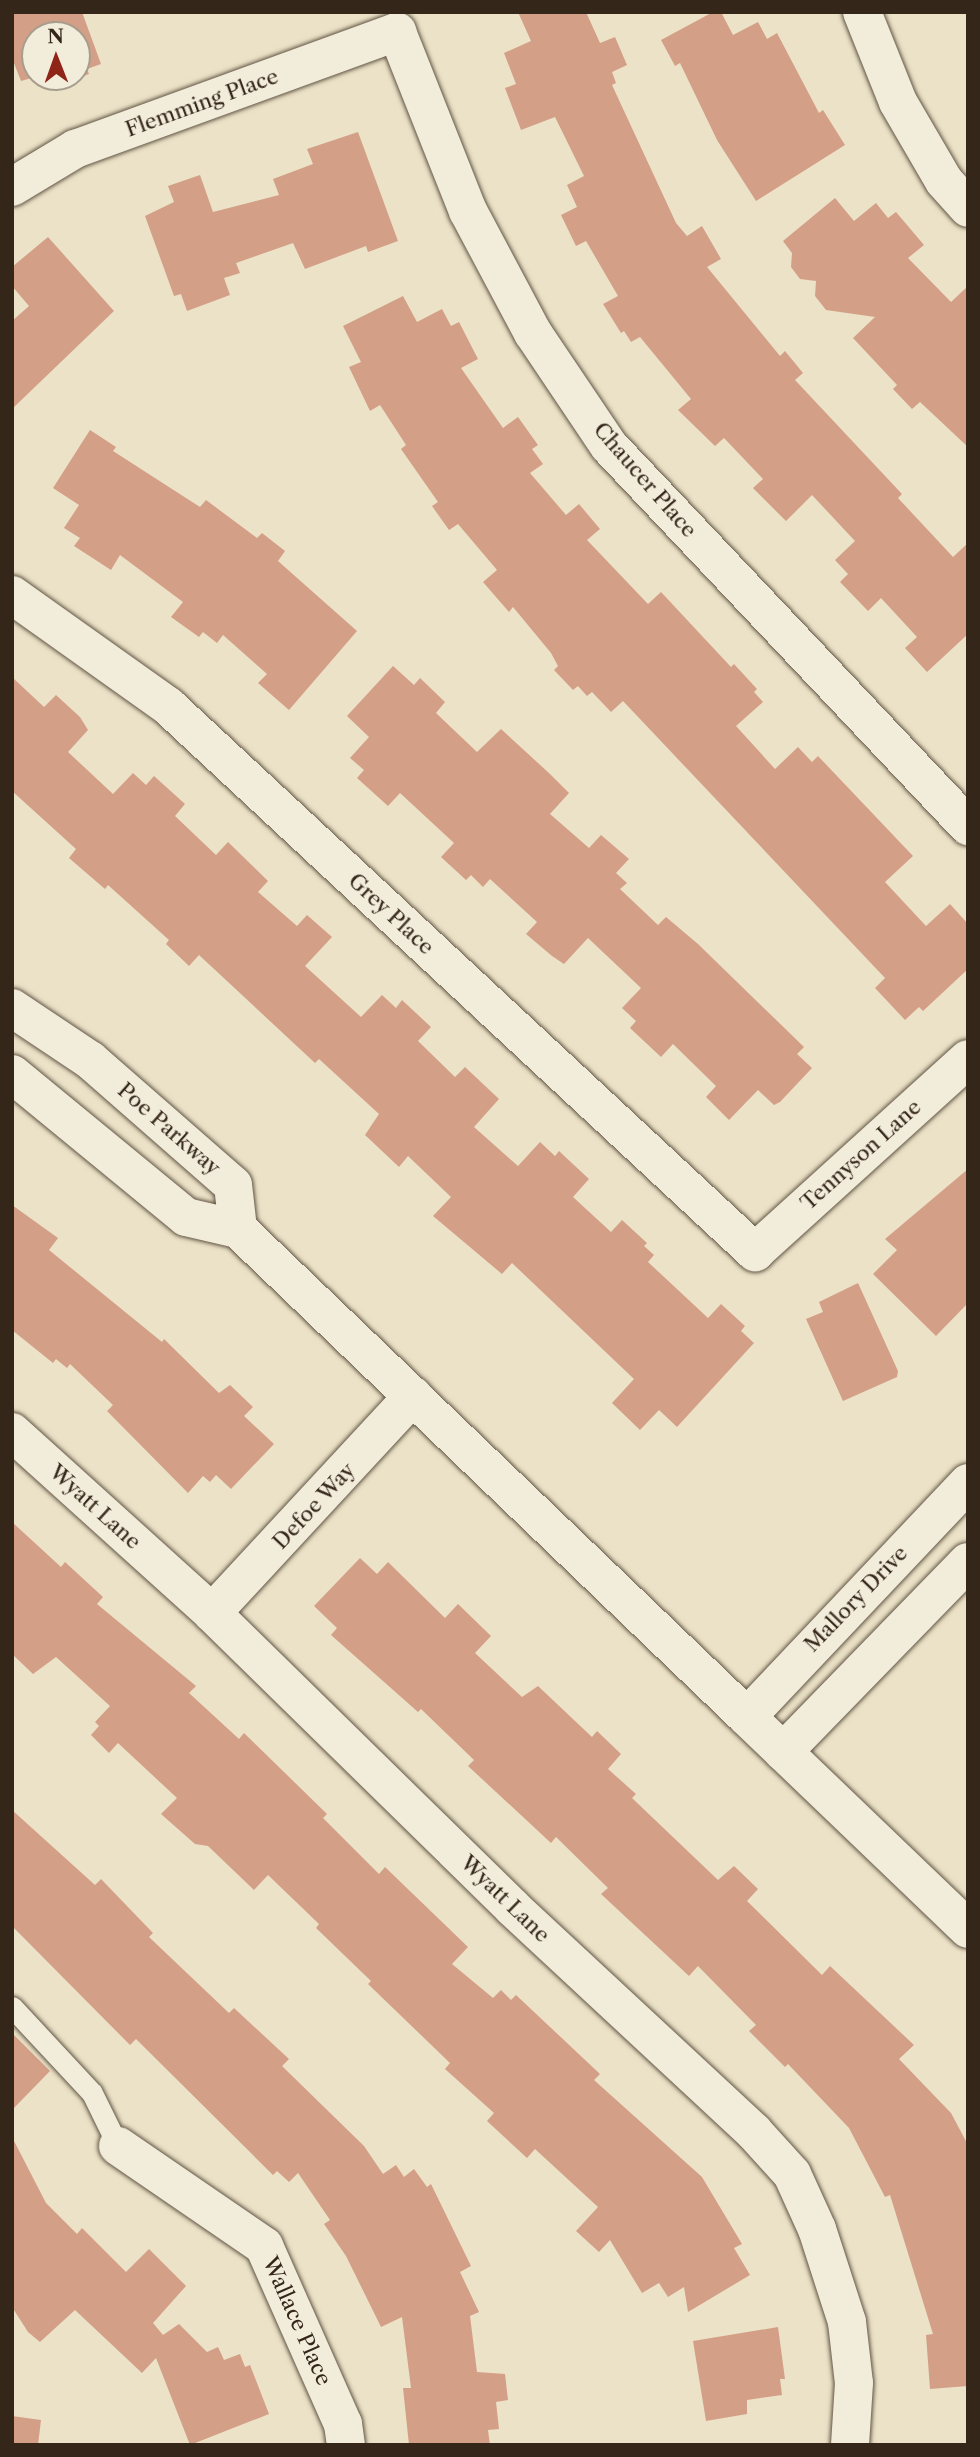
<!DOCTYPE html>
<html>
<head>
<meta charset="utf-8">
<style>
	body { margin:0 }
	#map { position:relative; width:980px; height:2457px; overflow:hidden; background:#ebe2c7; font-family:"Libre Caslon Text",serif }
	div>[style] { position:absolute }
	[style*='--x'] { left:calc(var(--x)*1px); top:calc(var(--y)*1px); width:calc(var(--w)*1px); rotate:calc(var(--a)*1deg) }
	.building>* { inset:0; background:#d49f87 }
	.roads { filter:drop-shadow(0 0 2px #625544) drop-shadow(0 0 2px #625544) }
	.service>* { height:21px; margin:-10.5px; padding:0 10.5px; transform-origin:10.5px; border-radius:10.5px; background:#f2ecdb }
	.minor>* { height:38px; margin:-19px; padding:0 19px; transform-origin:19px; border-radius:19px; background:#f2ecdb }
	.secondary>* { height:38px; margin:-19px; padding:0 19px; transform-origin:19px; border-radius:19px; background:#f2ecdb }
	span { translate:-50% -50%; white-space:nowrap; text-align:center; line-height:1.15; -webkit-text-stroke:7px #f2ecdb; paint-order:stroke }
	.street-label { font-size:21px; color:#342619 }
	.frame { position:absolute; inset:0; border:14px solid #342619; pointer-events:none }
	.north { position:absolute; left:21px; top:21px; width:70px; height:70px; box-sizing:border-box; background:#f2ecdb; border:2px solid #a69d8d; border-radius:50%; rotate:359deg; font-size:19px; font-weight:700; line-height:28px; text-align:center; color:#342619 }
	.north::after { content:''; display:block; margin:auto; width:24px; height:32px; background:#8f2418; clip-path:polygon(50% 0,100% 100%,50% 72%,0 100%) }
</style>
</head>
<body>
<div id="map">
	<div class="building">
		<div style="clip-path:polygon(12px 12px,82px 12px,101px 64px,87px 69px,89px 74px,57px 86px,54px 77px,77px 77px,77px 35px,35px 35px,35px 77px,21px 81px,12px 58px)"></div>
		<div style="clip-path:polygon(518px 12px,586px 12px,600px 43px,615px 37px,627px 65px,612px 72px,616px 83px,612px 85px,676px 223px,687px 236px,702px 226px,721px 259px,707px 267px,780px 356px,785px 351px,803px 373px,795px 380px,902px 494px,898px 498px,953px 557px,968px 543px,968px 634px,927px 672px,905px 648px,917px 637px,881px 598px,868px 611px,840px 582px,848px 574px,835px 560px,855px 541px,812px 495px,786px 521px,753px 488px,763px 479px,724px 438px,715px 446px,678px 410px,691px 399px,640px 337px,631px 342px,624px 331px,621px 333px,603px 304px,618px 296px,586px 241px,576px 246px,561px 215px,577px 207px,567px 185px,584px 176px,555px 117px,521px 130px,505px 88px,516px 84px,504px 53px,531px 41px)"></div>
		<div style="clip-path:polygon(713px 12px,721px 12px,733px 35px,758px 22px,767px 39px,777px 33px,819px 113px,823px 110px,845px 145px,756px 201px,717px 140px,680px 63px,675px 66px,661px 40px)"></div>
		<div style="clip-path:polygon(358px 132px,398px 241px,368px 252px,366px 246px,305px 269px,293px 243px,236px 263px,240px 273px,224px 278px,230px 295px,187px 311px,181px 294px,174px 296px,145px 216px,174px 202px,168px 186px,200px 175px,213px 212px,279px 195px,273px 179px,313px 164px,307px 149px)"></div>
		<div style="clip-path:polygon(835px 198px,854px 221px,876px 203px,888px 218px,896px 212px,924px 245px,908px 258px,951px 302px,968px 286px,968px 447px,920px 402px,912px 409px,893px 389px,897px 385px,853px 338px,875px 317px,826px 310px,815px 296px,816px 281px,800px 279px,791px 267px,792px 253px,783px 241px)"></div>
		<div style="clip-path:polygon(48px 237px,114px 311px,12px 409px,12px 321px,29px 306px,12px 286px,12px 267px)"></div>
		<div style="clip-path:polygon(403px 296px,417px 322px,442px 309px,451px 326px,459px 322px,478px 359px,461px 368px,503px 428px,518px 417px,538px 445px,532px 449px,543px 464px,530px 473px,566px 515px,579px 504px,600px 529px,587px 540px,648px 604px,661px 592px,731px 667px,734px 664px,757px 689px,754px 692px,763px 702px,736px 726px,775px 769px,798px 747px,812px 762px,818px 756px,913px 856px,885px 882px,926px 926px,950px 904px,968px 924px,968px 969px,923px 1011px,919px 1007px,905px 1020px,875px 988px,885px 978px,623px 701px,611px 712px,592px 692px,587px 696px,578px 686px,573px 690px,554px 670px,558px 666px,551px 653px,513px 607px,509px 612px,483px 582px,497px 570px,458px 524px,449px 530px,432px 506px,438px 502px,401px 449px,406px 445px,380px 405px,370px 411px,349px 367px,361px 362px,343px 326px)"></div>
		<div style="clip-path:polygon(90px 430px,116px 447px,113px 451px,200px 507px,206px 500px,257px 538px,262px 533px,285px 551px,278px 561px,357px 631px,289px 710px,258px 683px,267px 674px,223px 635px,217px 643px,203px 632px,199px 637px,171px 617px,183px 602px,120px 555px,111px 570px,74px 546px,80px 538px,64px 528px,79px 505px,53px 488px)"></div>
		<div style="clip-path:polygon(393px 666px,414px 685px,420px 678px,445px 702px,436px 713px,477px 752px,501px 729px,550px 774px,569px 793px,550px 814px,589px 848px,601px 835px,629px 859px,616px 873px,627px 883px,620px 889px,658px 925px,666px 917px,698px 944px,804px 1047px,797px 1054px,812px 1068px,780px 1102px,774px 1105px,758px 1090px,729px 1120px,706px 1097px,716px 1086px,673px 1044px,661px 1057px,630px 1028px,636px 1021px,622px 1008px,641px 988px,588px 938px,564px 964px,552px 956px,526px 934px,537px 922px,490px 879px,483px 887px,471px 875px,466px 880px,441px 857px,454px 843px,400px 793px,388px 806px,357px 778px,364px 770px,350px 758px,369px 737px,347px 716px)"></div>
		<div style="clip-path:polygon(12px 677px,44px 707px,56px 695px,80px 717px,88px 730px,68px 752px,113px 794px,133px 773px,146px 785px,154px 776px,185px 804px,175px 816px,216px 855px,228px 842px,268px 881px,258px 892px,297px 926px,307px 915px,332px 937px,305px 966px,361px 1017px,382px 995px,396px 1008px,402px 1000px,431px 1027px,418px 1041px,455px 1077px,465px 1067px,499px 1099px,474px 1127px,518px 1166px,540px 1142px,555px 1156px,559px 1151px,589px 1179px,573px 1197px,611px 1232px,622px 1220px,647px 1243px,644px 1246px,654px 1255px,648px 1262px,708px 1318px,721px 1304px,745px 1326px,741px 1331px,754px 1343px,677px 1427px,659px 1410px,640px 1430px,612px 1403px,634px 1379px,512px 1263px,502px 1274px,433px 1216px,451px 1197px,408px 1156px,399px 1167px,365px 1135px,379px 1114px,319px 1059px,315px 1063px,199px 955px,189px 966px,166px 944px,169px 940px,108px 885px,105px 889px,69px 858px,76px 849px,12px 791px)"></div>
		<div style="clip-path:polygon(968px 1169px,968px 1303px,936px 1336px,873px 1274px,897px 1250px,885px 1239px)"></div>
		<div style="clip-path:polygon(12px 1205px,58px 1238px,49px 1250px,162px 1342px,164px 1339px,219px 1393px,230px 1385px,253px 1407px,244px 1416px,274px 1444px,231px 1489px,216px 1475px,210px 1482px,203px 1476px,188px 1493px,107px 1411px,113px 1405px,70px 1364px,67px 1368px,56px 1359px,53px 1363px,12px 1330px)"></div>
		<div style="clip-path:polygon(858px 1283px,898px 1371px,897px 1377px,843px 1401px,806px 1319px,823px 1312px,819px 1302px)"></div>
		<div style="clip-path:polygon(12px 1522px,61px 1567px,65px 1562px,103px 1597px,97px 1604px,196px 1686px,189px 1693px,239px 1739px,244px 1733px,327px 1814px,323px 1818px,379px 1874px,385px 1867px,468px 1947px,452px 1964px,493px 1998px,501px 1990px,511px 2000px,516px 1995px,600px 2074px,594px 2080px,702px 2177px,742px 2244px,734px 2248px,750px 2275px,688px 2312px,684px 2287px,668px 2297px,659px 2283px,642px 2293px,610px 2240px,599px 2252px,576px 2231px,598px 2207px,535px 2149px,527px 2158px,487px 2121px,494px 2113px,445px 2069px,450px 2063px,368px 1984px,371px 1981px,316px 1928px,319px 1924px,268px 1875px,254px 1890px,208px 1846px,195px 1844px,161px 1814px,177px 1798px,118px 1743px,109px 1753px,91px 1735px,99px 1726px,95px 1722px,110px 1706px,56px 1657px,33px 1674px,12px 1654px)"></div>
		<div style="clip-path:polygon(360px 1558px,377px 1574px,388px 1562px,445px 1618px,458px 1604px,491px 1636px,475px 1653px,522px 1697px,538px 1686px,592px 1737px,597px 1731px,621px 1754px,608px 1769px,636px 1794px,632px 1798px,718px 1880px,734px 1866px,758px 1889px,747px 1901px,822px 1975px,830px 1966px,914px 2045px,899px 2059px,951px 2113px,968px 2145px,968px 2386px,930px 2389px,926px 2335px,933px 2334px,890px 2195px,885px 2197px,849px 2128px,788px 2064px,785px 2067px,749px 2031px,756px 2025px,698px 1966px,689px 1976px,601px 1894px,608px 1888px,556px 1837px,551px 1843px,468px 1766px,474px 1760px,421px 1709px,418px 1712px,331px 1635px,337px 1628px,314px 1606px)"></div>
		<div style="clip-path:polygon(12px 1810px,95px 1885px,101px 1879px,153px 1933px,149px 1937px,229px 2013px,234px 2008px,289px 2059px,282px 2066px,364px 2146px,383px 2174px,396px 2165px,404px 2177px,414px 2169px,427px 2187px,431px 2184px,471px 2266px,460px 2272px,479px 2312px,470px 2316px,477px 2372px,505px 2374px,508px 2400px,496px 2402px,499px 2429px,488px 2430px,490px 2445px,409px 2445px,403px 2388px,411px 2388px,402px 2317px,381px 2327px,346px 2256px,324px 2224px,330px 2220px,298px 2173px,289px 2182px,277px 2171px,273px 2175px,136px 2039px,130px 2045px,12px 1926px)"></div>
		<div style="clip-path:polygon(12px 2033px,50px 2071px,12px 2110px)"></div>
		<div style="clip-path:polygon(12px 2137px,46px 2203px,77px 2234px,82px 2228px,126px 2272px,149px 2249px,186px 2286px,153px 2323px,163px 2335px,179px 2324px,207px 2352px,218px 2347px,224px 2360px,240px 2354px,245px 2367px,250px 2365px,269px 2414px,190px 2445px,156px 2358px,142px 2373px,75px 2310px,40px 2342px,28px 2332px,12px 2307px)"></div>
		<div style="clip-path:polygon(778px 2327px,785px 2379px,780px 2379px,782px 2395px,747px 2400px,747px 2414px,706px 2421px,693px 2341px)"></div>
		<div style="clip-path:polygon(12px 2416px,41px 2420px,38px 2445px,12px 2445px)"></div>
	</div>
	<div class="roads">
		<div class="service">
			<div style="--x:12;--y:2007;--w:117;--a:47.1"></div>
			<div style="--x:92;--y:2093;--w:59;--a:63.9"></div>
		</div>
		<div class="minor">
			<div style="--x:862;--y:12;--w:97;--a:68.2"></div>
			<div style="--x:898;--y:102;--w:91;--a:59.8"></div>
			<div style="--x:944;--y:181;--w:36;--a:48"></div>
			<div style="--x:12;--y:187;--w:74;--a:-31.1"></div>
			<div style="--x:75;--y:149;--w:343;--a:-20"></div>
			<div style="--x:397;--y:32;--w:193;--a:68.4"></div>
			<div style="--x:468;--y:211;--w:138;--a:62"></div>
			<div style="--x:533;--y:333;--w:136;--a:56.1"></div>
			<div style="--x:609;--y:446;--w:523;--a:46.63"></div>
			<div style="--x:12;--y:595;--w:191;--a:35.4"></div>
			<div style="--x:168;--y:706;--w:802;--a:42.93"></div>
			<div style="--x:755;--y:1252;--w:287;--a:-42.2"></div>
			<div style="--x:12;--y:1008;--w:94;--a:33.7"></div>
			<div style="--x:90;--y:1060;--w:190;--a:41.2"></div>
			<div style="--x:233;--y:1185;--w:44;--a:83.5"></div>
			<div style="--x:12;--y:1074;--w:225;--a:39.4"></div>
			<div style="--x:186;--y:1217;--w:53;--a:13"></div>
			<div style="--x:238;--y:1229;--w:705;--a:43.79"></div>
			<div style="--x:12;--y:1432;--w:270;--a:42.1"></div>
			<div style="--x:212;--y:1613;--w:421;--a:44.4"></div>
			<div style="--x:513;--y:1908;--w:328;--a:42.9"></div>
			<div style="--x:753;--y:2131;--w:58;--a:47.8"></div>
			<div style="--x:792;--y:2174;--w:60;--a:65.6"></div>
			<div style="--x:817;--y:2229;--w:98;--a:72.1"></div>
			<div style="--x:847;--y:2322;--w:61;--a:83.5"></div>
			<div style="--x:854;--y:2383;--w:62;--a:93.7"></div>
			<div style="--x:212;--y:1613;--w:296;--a:-47.2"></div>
			<div style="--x:118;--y:2146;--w:177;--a:34.4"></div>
			<div style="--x:264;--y:2246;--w:195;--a:66.1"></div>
			<div style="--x:343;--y:2424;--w:21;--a:82"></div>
		</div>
		<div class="secondary">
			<div style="--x:968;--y:1483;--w:322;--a:133.4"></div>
			<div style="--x:747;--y:1717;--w:306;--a:43.8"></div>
			<div style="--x:783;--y:1752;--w:265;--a:-45.8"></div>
		</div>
	</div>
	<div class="street-label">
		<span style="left:202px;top:103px;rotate:-20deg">Flemming Place</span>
		<span style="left:645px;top:480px;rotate:49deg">Chaucer Place</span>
		<span style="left:391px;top:914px;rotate:43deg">Grey Place</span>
		<span style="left:169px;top:1129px;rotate:41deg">Poe Parkway</span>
		<span style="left:861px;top:1155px;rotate:-42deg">Tennyson Lane</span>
		<span style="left:314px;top:1506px;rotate:-47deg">Defoe Way</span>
		<span style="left:95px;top:1507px;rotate:42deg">Wyatt Lane</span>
		<span style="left:856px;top:1599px;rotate:-46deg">Mallory Drive</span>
		<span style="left:505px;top:1899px;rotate:44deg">Wyatt Lane</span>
		<span style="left:297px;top:2321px;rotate:66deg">Wallace Place</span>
	</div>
	<div class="frame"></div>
	<div class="north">N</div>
</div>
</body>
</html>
